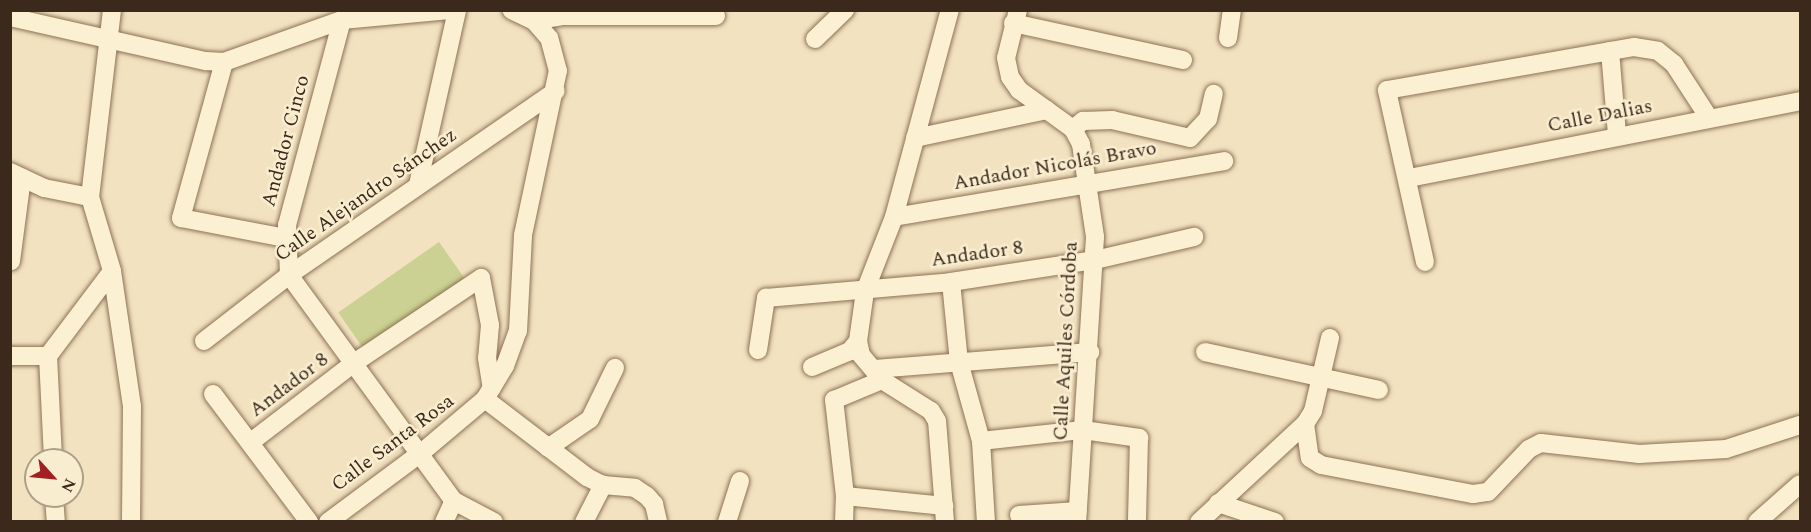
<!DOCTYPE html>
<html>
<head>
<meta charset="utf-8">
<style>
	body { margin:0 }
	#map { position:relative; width:1811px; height:532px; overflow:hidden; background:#f2e2bf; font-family:Spectral,serif }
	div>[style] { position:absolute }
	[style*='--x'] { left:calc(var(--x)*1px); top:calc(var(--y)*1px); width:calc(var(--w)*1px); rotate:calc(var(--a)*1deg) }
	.green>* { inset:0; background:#cad192; transform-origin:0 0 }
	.roads { filter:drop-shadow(0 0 2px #8d7256) drop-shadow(0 0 2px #8d7256) }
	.minor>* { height:18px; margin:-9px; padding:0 9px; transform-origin:9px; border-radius:9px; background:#fcf0d3 }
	span { translate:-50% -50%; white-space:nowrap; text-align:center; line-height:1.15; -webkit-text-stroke:5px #f9edd0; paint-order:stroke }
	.street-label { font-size:20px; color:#3b2a1c }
	.frame { position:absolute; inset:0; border:12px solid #3b2a1c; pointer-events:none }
	.north { position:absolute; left:24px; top:448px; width:60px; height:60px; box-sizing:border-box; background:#f9edd0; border:2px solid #ad9f88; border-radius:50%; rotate:117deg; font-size:16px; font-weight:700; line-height:24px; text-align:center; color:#3b2a1c }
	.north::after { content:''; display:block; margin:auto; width:21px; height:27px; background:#a22021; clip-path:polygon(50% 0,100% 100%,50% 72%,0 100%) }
</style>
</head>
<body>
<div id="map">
	<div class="green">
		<div style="left:439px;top:242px;width:45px;height:123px;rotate:55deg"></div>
	</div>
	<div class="roads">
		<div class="minor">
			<div style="--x:112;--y:10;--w:188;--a:96.7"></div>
			<div style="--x:90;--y:197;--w:77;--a:73.4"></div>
			<div style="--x:112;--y:271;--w:137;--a:81.6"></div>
			<div style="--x:132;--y:407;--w:115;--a:90.5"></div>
			<div style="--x:1018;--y:10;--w:49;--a:104"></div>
			<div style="--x:1006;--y:58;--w:19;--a:78"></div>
			<div style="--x:1010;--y:77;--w:16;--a:55"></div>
			<div style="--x:1019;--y:90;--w:67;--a:35.8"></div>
			<div style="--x:1073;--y:129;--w:17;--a:62"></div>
			<div style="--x:1081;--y:144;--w:94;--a:81.4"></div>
			<div style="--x:1095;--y:237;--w:286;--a:93.6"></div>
			<div style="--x:10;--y:17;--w:201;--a:12.7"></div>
			<div style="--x:206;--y:61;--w:18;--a:3"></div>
			<div style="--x:224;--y:62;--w:125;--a:-19.6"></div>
			<div style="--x:342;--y:20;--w:108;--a:-5.3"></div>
			<div style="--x:342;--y:20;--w:212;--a:105"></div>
			<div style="--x:287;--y:225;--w:50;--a:87.7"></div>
			<div style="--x:289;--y:275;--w:280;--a:53.9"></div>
			<div style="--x:454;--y:501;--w:45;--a:27.7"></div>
			<div style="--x:534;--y:21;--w:27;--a:-10"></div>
			<div style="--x:561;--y:16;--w:155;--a:0"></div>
			<div style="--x:1013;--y:23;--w:174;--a:12.3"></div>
			<div style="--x:1228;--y:38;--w:28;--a:-82"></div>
			<div style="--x:815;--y:39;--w:42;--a:-44"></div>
			<div style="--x:1610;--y:51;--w:84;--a:85.2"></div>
			<div style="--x:224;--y:62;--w:162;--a:105.4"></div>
			<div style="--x:181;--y:218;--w:107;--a:10.8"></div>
			<div style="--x:1073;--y:129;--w:13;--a:-39"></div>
			<div style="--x:1083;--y:121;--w:29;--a:-2"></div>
			<div style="--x:1112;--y:120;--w:80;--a:13"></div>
			<div style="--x:1190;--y:138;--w:26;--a:-47"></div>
			<div style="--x:1208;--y:119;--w:26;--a:-77"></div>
			<div style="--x:915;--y:138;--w:135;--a:-12"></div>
			<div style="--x:10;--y:172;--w:38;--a:25"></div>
			<div style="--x:44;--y:188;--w:47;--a:11.1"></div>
			<div style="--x:1409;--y:178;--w:399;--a:-11.1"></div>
			<div style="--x:418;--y:185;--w:179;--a:-77.4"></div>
			<div style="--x:894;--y:217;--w:335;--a:-9.6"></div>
			<div style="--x:11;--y:261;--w:84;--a:-82.5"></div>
			<div style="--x:1425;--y:262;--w:176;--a:-102.5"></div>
			<div style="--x:1387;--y:90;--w:251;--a:-9.9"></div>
			<div style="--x:1634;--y:47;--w:24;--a:9"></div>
			<div style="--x:1658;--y:51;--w:21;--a:39"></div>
			<div style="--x:1674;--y:64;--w:64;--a:57.1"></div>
			<div style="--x:951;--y:282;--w:80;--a:84.3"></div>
			<div style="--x:959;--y:362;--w:82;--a:74.4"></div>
			<div style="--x:981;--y:441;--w:81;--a:86.5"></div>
			<div style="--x:204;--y:341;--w:108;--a:-37.8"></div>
			<div style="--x:289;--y:275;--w:324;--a:-34.6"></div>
			<div style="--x:758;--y:350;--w:53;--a:-81.3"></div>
			<div style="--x:766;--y:298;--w:186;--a:-4.9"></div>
			<div style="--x:951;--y:282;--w:146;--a:-8.7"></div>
			<div style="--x:1095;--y:260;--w:102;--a:-13.1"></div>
			<div style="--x:1205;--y:352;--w:178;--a:12.3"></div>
			<div style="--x:10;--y:356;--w:38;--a:0"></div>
			<div style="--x:48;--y:356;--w:106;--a:-53"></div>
			<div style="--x:48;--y:356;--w:104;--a:87.2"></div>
			<div style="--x:812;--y:367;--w:41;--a:-22.8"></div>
			<div style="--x:850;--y:351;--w:13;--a:-51"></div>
			<div style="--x:875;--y:369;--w:216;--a:-4.5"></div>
			<div style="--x:213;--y:394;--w:160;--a:53.1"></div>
			<div style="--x:485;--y:399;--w:128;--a:37.4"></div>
			<div style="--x:587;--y:477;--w:18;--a:27"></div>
			<div style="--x:603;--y:485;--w:32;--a:5"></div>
			<div style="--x:635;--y:488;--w:14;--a:34"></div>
			<div style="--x:647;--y:496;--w:11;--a:49"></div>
			<div style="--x:654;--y:504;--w:18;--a:77"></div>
			<div style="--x:1305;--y:424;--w:34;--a:82"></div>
			<div style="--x:1310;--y:458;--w:13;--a:32"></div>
			<div style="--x:1321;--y:465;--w:155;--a:10.8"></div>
			<div style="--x:1473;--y:494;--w:15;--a:-8"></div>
			<div style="--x:1488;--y:492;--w:59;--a:-46.4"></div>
			<div style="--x:1529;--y:449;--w:13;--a:-27"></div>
			<div style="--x:1541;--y:443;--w:99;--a:6.4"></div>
			<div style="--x:1639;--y:454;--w:87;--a:-3.3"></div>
			<div style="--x:1726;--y:449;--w:78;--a:-18"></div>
			<div style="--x:981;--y:441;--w:103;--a:-6.2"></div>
			<div style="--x:1083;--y:430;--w:57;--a:8.1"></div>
			<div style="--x:1139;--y:438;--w:84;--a:91.4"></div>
			<div style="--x:251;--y:442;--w:130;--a:-37.5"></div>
			<div style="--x:354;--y:363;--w:153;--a:-33.8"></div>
			<div style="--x:481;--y:278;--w:48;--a:79.2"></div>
			<div style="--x:490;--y:325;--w:33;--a:95"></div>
			<div style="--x:487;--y:358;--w:30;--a:81"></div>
			<div style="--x:548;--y:448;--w:51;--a:-34.6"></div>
			<div style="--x:590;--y:419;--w:57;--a:-63.9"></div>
			<div style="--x:54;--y:496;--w:26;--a:86"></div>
			<div style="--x:845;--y:496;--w:100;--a:5.7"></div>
			<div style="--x:1218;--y:503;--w:60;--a:18.4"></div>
			<div style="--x:1019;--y:515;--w:59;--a:-3.9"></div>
			<div style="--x:328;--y:522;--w:116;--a:-36.6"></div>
			<div style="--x:421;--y:453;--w:84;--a:-40.2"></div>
			<div style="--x:485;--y:399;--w:39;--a:-59"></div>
			<div style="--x:505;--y:366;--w:37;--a:-70"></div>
			<div style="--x:518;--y:331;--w:96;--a:-87"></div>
			<div style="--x:523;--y:235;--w:168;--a:-78"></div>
			<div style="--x:558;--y:71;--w:34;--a:-105"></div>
			<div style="--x:549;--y:38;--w:23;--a:-131"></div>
			<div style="--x:534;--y:21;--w:25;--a:-154"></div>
			<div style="--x:444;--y:522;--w:23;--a:-65"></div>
			<div style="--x:584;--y:522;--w:42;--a:-62.8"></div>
			<div style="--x:727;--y:522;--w:43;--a:-72.4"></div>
			<div style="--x:844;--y:522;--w:26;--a:-88"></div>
			<div style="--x:845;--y:496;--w:97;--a:-96.5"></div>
			<div style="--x:834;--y:400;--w:52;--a:-22.6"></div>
			<div style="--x:945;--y:522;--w:101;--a:-94.5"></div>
			<div style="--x:937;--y:421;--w:12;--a:-121"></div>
			<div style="--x:931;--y:411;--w:58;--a:-147.7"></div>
			<div style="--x:882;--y:380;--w:33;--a:-130"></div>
			<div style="--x:861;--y:355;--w:14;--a:-102"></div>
			<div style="--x:858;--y:341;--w:50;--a:-82"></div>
			<div style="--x:865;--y:291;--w:79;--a:-68.6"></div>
			<div style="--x:894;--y:217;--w:214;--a:-74.9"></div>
			<div style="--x:1199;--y:522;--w:144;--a:-42.8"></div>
			<div style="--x:1305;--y:424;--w:15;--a:-58"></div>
			<div style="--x:1313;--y:411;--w:75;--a:-76.9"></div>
			<div style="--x:1757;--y:522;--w:57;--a:-41.5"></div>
		</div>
	</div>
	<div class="street-label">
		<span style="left:1600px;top:116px;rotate:-11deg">Calle Dalias</span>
		<span style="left:286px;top:141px;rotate:-75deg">Andador Cinco</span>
		<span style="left:1055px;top:166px;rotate:-10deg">Andador Nicolás Bravo</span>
		<span style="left:366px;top:195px;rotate:-35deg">Calle Alejandro Sánchez</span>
		<span style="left:977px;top:254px;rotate:-8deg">Andador 8</span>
		<span style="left:1066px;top:341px;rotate:-87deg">Calle Aquiles Córdoba</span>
		<span style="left:289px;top:385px;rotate:-37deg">Andador 8</span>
		<span style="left:393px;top:443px;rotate:-37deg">Calle Santa Rosa</span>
	</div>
	<div class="frame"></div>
	<div class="north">N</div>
</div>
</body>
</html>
